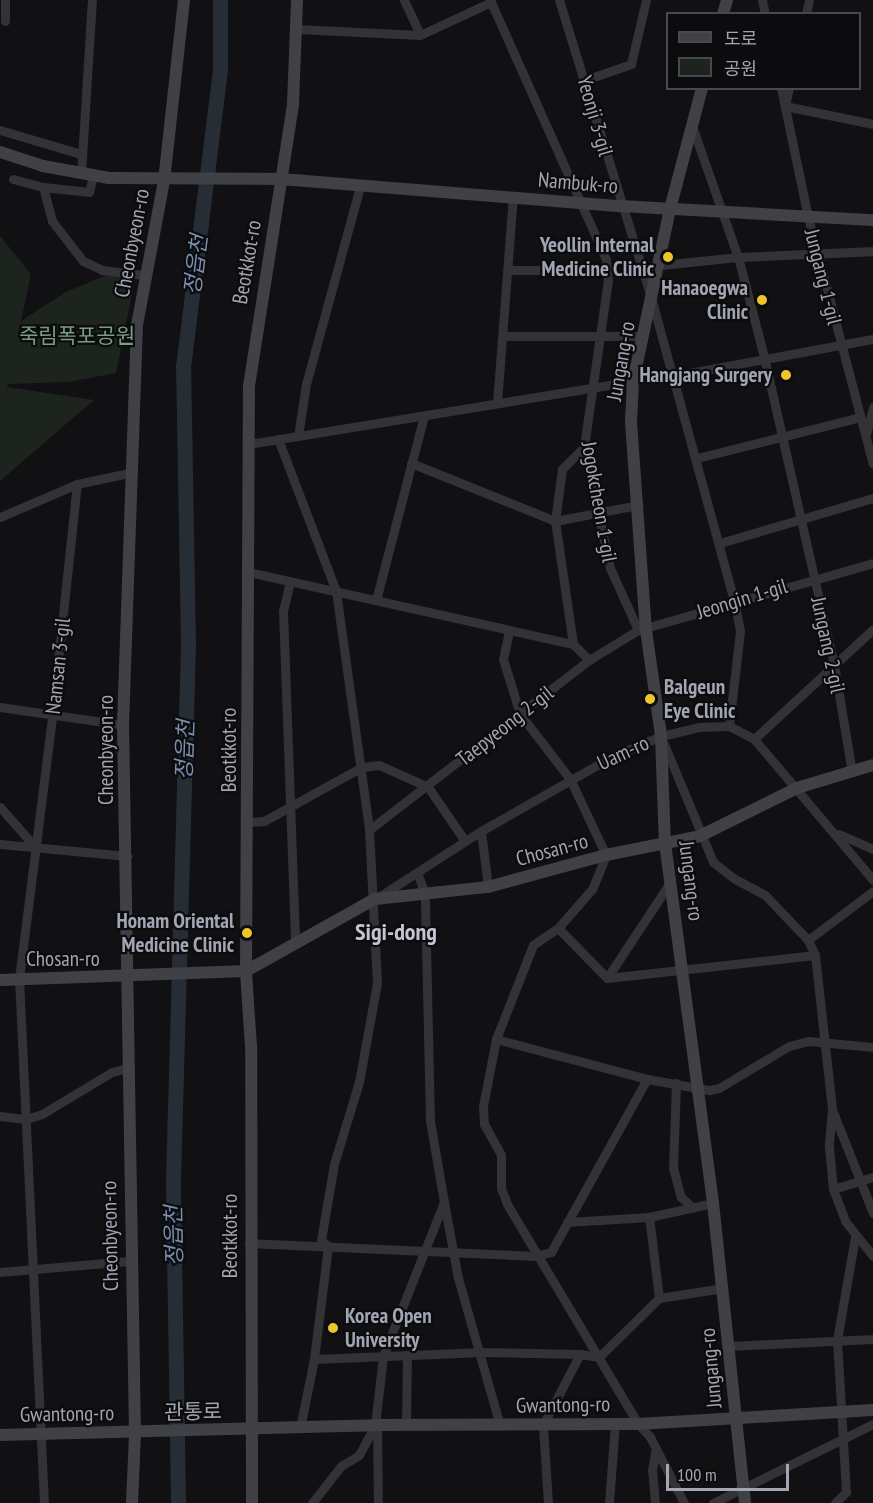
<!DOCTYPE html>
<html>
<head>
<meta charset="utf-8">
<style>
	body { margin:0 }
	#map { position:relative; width:873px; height:1503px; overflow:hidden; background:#111012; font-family:"PT Sans Narrow","Noto Sans KR",sans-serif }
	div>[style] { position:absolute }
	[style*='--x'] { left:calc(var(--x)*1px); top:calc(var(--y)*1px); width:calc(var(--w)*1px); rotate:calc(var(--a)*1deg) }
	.green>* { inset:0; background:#1d241e }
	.river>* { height:15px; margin:-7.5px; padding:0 7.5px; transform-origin:7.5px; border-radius:7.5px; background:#272d35 }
	.street>* { height:9px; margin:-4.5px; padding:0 4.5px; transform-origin:4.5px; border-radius:4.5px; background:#323237 }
	.secondary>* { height:12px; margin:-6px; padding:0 6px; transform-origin:6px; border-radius:6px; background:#404047 }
	.dots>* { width:16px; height:16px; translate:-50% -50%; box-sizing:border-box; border:3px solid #0c0b0d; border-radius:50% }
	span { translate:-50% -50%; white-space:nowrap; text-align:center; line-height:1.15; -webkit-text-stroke:4.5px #0c0b0d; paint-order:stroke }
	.street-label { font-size:21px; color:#a2a5b2 }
	.poi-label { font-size:21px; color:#a2a5b2; font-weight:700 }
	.right { translate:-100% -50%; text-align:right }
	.left { translate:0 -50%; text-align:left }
	.park-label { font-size:21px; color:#799e80 }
	.water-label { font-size:22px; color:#788eae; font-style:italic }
	.quarter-label { font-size:24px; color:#c3c4cf; font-weight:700 }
	.legend { position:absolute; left:666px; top:12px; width:195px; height:78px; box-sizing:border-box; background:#0c0b0d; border:2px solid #48494f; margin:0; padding:8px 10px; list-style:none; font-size:18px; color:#a2a5b2 }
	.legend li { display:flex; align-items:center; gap:12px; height:30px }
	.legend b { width:30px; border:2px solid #48494f }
	.scale { position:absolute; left:666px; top:1464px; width:123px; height:27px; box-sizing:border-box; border:3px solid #a2a5b2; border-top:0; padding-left:8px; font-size:18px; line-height:21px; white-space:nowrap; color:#a2a5b2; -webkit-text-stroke:4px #0c0b0d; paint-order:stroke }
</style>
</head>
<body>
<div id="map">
	<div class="green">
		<div style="clip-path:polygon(0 236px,31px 274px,21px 321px,66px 292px,90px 282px,110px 274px,135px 278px,116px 373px,68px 382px,8px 384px,7px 387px,94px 400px,0 481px)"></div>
	</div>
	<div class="river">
		<div style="--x:178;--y:1503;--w:324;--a:-90.9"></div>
		<div style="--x:173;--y:1179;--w:533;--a:-88.39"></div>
		<div style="--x:188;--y:646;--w:279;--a:-91"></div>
		<div style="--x:183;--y:367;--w:300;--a:-82.9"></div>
		<div style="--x:220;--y:69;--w:69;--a:-90"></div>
	</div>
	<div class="street">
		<div style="--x:5;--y:0;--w:21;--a:90"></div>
		<div style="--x:404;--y:0;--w:38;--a:65"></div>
		<div style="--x:490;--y:0;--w:284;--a:65.9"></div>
		<div style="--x:606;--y:259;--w:21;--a:85"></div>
		<div style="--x:608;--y:280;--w:169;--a:98.2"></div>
		<div style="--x:584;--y:447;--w:124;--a:77.9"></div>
		<div style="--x:610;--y:568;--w:68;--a:65.7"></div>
		<div style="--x:559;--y:0;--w:315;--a:72.8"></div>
		<div style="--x:652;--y:301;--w:310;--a:74.7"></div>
		<div style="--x:734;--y:600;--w:32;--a:79"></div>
		<div style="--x:740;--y:631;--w:96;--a:96.6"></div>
		<div style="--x:762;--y:0;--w:14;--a:78"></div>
		<div style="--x:806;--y:14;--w:14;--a:-78"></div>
		<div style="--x:297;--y:29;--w:123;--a:2.8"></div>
		<div style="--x:420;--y:35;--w:78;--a:-24.9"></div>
		<div style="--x:585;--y:80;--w:49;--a:-19.2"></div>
		<div style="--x:631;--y:64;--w:66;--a:-76.8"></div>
		<div style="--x:781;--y:88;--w:132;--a:78.2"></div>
		<div style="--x:808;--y:217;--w:255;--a:75.3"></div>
		<div style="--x:789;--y:88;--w:18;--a:103"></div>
		<div style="--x:785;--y:106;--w:90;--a:11.6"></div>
		<div style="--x:692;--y:126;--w:139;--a:70.7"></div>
		<div style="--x:738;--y:257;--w:103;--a:75.4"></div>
		<div style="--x:764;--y:357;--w:316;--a:77.2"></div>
		<div style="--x:834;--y:665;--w:109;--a:80.5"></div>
		<div style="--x:0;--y:130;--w:84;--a:16.5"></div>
		<div style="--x:81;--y:174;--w:174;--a:-86.4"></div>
		<div style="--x:93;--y:176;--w:16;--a:104"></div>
		<div style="--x:89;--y:192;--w:46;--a:-173.8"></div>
		<div style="--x:43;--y:187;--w:35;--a:75"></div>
		<div style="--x:52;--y:221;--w:51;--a:52.2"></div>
		<div style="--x:83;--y:261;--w:21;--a:25"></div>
		<div style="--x:102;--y:270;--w:42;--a:6.8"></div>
		<div style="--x:13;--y:179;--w:31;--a:15"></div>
		<div style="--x:661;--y:265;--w:77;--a:-5.9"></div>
		<div style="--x:738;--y:257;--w:135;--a:-2.5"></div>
		<div style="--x:508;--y:270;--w:99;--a:0"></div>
		<div style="--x:503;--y:336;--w:140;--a:0"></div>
		<div style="--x:673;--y:376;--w:203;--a:-10.5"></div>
		<div style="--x:497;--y:403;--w:207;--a:-85.6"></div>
		<div style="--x:866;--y:434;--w:28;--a:-75"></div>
		<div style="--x:298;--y:436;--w:53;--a:-81.3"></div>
		<div style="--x:306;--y:384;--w:205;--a:-74.7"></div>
		<div style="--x:278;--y:439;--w:163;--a:69.1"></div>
		<div style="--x:336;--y:591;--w:241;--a:82.1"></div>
		<div style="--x:369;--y:830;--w:153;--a:87"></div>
		<div style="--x:377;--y:983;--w:101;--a:100.3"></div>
		<div style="--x:359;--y:1082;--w:86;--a:107"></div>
		<div style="--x:334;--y:1164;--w:77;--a:99.7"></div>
		<div style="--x:321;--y:1240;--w:9;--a:41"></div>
		<div style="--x:328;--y:1246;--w:114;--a:97.1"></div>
		<div style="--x:314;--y:1359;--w:70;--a:101.5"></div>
		<div style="--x:249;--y:444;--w:389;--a:-9.3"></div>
		<div style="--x:697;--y:458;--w:168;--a:-14.1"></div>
		<div style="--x:411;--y:463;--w:155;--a:21.9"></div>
		<div style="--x:555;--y:521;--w:85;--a:-10.9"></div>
		<div style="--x:0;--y:517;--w:84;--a:-23.2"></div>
		<div style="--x:77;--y:484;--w:57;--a:-12.1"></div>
		<div style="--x:720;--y:543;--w:159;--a:-16.4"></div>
		<div style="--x:248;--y:572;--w:333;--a:12.5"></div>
		<div style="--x:573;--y:644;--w:23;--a:45"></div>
		<div style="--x:290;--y:581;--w:31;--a:103"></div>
		<div style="--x:283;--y:611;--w:334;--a:87.9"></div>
		<div style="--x:376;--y:600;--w:190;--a:-75.4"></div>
		<div style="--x:509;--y:631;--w:29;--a:102"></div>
		<div style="--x:503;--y:659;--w:58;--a:72.8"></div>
		<div style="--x:520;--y:714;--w:82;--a:52.4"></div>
		<div style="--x:570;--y:779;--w:84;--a:64.7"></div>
		<div style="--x:606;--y:855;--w:37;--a:112"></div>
		<div style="--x:592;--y:889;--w:52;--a:131.1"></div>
		<div style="--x:558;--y:928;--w:30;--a:146"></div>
		<div style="--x:533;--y:945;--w:101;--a:111.5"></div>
		<div style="--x:496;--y:1039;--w:68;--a:101"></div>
		<div style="--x:483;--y:1106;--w:18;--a:87"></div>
		<div style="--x:484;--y:1124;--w:35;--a:61"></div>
		<div style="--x:501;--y:1155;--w:33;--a:90"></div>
		<div style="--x:501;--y:1188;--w:17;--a:69"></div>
		<div style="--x:507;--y:1204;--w:256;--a:59.2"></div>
		<div style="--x:638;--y:1424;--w:18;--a:47"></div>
		<div style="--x:650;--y:1437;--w:74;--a:62.7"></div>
		<div style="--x:573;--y:644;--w:124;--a:-98.3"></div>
		<div style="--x:555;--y:521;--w:52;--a:-82.3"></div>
		<div style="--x:562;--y:469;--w:31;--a:-45"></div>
		<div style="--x:0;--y:707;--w:124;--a:8.3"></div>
		<div style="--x:754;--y:739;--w:162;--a:-42.7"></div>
		<div style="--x:664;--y:744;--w:128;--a:67.4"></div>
		<div style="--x:713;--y:862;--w:28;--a:38"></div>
		<div style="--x:735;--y:879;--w:34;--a:28"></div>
		<div style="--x:765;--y:895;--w:62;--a:46.3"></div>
		<div style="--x:808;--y:940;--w:17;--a:65"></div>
		<div style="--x:815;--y:955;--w:155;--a:83.7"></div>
		<div style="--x:832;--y:1109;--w:38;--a:95"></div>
		<div style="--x:829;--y:1147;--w:42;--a:84.6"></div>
		<div style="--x:833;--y:1189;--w:34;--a:69"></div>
		<div style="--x:845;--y:1221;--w:45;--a:51.3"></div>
		<div style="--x:0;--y:807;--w:55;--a:48.7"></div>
		<div style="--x:249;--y:822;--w:15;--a:-4"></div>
		<div style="--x:264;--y:821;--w:112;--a:-28.9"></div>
		<div style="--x:362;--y:767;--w:17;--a:-7"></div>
		<div style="--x:379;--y:765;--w:54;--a:24.2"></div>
		<div style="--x:428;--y:787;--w:65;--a:55.6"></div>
		<div style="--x:369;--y:830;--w:278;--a:-37.7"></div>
		<div style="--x:589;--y:660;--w:57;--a:-31.5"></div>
		<div style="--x:638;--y:630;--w:244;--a:-15.9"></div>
		<div style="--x:481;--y:831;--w:56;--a:82.9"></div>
		<div style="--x:839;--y:834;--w:37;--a:24"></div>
		<div style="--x:0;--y:844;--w:128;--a:5.4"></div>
		<div style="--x:377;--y:898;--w:124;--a:-32.8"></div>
		<div style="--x:481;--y:831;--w:152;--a:-29.6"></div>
		<div style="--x:613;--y:756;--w:52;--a:-22.6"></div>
		<div style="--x:661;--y:736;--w:39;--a:-13"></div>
		<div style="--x:699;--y:727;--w:30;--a:-2"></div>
		<div style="--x:729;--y:726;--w:28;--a:27"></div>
		<div style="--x:754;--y:739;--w:185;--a:49.8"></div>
		<div style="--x:558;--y:928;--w:70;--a:45.6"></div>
		<div style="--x:607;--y:978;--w:209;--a:-6.3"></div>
		<div style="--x:808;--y:940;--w:81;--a:-37"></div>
		<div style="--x:607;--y:978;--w:116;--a:-56.6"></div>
		<div style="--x:496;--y:1039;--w:156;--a:14.8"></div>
		<div style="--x:647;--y:1079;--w:63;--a:10.1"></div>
		<div style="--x:709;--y:1090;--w:10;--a:-11"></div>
		<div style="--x:719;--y:1088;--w:82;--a:-31"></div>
		<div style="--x:789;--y:1046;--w:21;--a:-14"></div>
		<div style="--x:809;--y:1041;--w:64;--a:5.4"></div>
		<div style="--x:676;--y:1083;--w:85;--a:92"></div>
		<div style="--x:673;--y:1168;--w:30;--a:75"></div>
		<div style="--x:681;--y:1197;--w:16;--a:43"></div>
		<div style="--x:833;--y:1112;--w:109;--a:68.4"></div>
		<div style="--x:0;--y:1116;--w:26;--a:7"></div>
		<div style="--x:26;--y:1119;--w:17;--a:-17"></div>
		<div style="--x:42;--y:1114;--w:82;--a:-31"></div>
		<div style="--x:112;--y:1072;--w:16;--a:-15"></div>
		<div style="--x:833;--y:1189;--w:42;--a:-16.7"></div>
		<div style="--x:444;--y:1202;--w:77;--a:79.6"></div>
		<div style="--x:458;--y:1278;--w:153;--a:74.1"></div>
		<div style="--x:567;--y:1222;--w:82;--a:-3.5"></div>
		<div style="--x:649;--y:1217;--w:66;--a:-12.3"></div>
		<div style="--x:249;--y:1243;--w:287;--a:2.6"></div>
		<div style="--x:536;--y:1256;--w:16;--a:-15"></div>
		<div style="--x:551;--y:1252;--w:198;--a:-61"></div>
		<div style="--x:0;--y:1272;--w:129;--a:-4.9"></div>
		<div style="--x:659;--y:1298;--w:65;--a:-8.9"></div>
		<div style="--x:730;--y:1346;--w:143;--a:-2.8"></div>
		<div style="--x:314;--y:1359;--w:164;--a:-2.4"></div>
		<div style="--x:478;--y:1352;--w:102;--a:1.1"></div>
		<div style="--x:406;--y:1425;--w:69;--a:-89.2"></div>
		<div style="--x:377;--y:1426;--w:77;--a:89.3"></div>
		<div style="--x:44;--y:1503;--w:525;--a:-92.73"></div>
		<div style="--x:19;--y:979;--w:264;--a:-82.8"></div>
		<div style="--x:52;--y:717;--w:234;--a:-83.9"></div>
		<div style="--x:312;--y:1503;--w:47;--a:-51.9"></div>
		<div style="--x:341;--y:1466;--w:21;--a:-31"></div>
		<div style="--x:359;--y:1455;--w:34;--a:-62"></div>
		<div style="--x:375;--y:1425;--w:69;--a:-83.4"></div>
		<div style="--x:383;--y:1356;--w:166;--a:-68.4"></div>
		<div style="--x:444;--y:1202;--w:82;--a:-99.8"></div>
		<div style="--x:430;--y:1121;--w:227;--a:-91.3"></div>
		<div style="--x:425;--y:894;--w:23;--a:-110"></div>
		<div style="--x:548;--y:1503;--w:78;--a:-93.7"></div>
		<div style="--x:543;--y:1425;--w:80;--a:-62.5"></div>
		<div style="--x:580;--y:1354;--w:19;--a:9"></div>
		<div style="--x:599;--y:1357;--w:84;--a:-44.5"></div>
		<div style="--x:659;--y:1298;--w:82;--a:-97"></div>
		<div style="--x:609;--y:1503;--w:79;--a:-85.7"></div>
		<div style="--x:655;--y:1503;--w:33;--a:-95"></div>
		<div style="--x:652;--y:1470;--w:22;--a:-80"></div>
		<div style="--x:713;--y:1503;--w:178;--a:-26.3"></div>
		<div style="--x:835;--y:1503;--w:16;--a:-45"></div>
		<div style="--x:846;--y:1492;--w:152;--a:-93.4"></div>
		<div style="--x:837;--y:1340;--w:105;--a:-80.1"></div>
	</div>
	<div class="secondary">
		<div style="--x:723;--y:14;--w:15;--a:-74"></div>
		<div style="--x:702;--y:88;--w:125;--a:104.8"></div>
		<div style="--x:670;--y:209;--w:176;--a:102.1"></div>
		<div style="--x:633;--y:381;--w:41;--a:92.8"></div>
		<div style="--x:631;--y:422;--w:209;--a:85.9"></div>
		<div style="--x:646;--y:630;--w:107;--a:81.9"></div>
		<div style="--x:661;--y:736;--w:107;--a:87.9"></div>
		<div style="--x:665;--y:843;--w:363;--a:82.4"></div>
		<div style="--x:713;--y:1203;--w:302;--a:83.9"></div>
		<div style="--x:0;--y:152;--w:45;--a:18"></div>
		<div style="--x:43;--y:166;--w:67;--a:10.3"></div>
		<div style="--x:109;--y:178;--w:172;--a:0.3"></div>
		<div style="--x:281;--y:179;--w:340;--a:4.6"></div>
		<div style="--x:620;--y:206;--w:253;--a:3.2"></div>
		<div style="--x:0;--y:980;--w:246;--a:-2.1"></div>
		<div style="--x:246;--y:971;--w:148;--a:-29.2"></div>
		<div style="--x:375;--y:899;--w:114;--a:-6.1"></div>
		<div style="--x:488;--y:887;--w:122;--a:-15.2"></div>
		<div style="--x:606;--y:855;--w:96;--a:-11.4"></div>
		<div style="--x:700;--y:836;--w:108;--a:-26.3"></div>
		<div style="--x:797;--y:788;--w:79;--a:-16.8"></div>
		<div style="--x:0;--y:1435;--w:375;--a:-1.5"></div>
		<div style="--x:375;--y:1425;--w:263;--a:-0.2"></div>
		<div style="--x:638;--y:1424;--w:235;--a:-3.4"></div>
		<div style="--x:132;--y:1503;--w:70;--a:-87.5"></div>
		<div style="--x:135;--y:1433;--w:708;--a:-90.97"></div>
		<div style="--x:123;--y:725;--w:400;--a:-88"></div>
		<div style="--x:137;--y:325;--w:147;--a:-79.4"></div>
		<div style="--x:164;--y:181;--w:182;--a:-83.7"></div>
		<div style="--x:252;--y:1503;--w:456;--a:-90.1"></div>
		<div style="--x:251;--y:1047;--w:76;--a:-93.8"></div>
		<div style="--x:246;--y:971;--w:585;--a:-89.71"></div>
		<div style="--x:249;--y:386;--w:285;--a:-81.1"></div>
		<div style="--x:293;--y:104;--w:104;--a:-87.8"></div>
	</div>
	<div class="dots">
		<div style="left:668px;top:257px;background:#eec62c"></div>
		<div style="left:762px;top:300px;background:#eec62c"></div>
		<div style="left:786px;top:375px;background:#eec62c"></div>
		<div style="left:650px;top:699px;background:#eec62c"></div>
		<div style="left:247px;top:933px;background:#eec62c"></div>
		<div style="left:333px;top:1328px;background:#eec62c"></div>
	</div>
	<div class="street-label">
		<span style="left:595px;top:116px;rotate:74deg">Yeonji 3-gil</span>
		<span style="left:578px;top:183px;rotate:5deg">Nambuk-ro</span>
		<span style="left:132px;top:243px;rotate:-79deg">Cheonbyeon-ro</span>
		<span style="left:247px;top:262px;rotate:-80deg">Beotkkot-ro</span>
		<span style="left:823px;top:277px;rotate:76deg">Jungang 1-gil</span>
		<span style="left:621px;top:361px;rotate:-80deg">Jungang-ro</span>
		<span style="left:599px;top:502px;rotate:80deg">Jogokcheon 1-gil</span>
		<span style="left:742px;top:599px;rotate:-17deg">Jeongin 1-gil</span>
		<span style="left:828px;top:645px;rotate:78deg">Jungang 2-gil</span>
		<span style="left:58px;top:666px;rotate:-84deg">Namsan 3-gil</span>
		<span style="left:505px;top:726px;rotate:-38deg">Taepyeong 2-gil</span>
		<span style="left:106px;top:750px;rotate:-90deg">Cheonbyeon-ro</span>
		<span style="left:229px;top:750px;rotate:-90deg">Beotkkot-ro</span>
		<span style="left:623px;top:753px;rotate:-25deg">Uam-ro</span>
		<span style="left:552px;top:850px;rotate:-15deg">Chosan-ro</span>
		<span style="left:691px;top:881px;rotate:83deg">Jungang-ro</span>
		<span style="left:63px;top:959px">Chosan-ro</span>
		<span style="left:110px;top:1236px;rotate:-91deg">Cheonbyeon-ro</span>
		<span style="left:230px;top:1236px;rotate:-90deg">Beotkkot-ro</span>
		<span style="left:711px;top:1368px;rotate:-95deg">Jungang-ro</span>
		<span style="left:563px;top:1405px;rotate:-1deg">Gwantong-ro</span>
		<span style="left:193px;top:1412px;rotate:-1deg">관통로</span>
		<span style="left:67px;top:1414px;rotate:-1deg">Gwantong-ro</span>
	</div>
	<div class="poi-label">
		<span class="right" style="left:654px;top:257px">Yeollin Internal<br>Medicine Clinic</span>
		<span class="right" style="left:748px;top:300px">Hanaoegwa<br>Clinic</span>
		<span class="right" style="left:772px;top:375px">Hangjang Surgery</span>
		<span class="left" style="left:664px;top:699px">Balgeun<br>Eye Clinic</span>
		<span class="right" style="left:234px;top:933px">Honam Oriental<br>Medicine Clinic</span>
		<span class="left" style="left:345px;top:1328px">Korea Open<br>University</span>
	</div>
	<div class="park-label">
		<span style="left:77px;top:336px">죽림폭포공원</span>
	</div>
	<div class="water-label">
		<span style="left:196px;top:265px;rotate:-83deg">정읍천</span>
		<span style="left:185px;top:750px;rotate:-88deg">정읍천</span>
		<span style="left:174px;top:1236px;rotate:-91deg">정읍천</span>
	</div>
	<div class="quarter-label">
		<span style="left:396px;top:932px">Sigi-dong</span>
	</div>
	<ul class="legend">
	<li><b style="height:8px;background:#404047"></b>도로</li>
	<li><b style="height:16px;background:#1d241e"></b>공원</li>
	</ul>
	<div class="scale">100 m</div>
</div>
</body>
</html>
